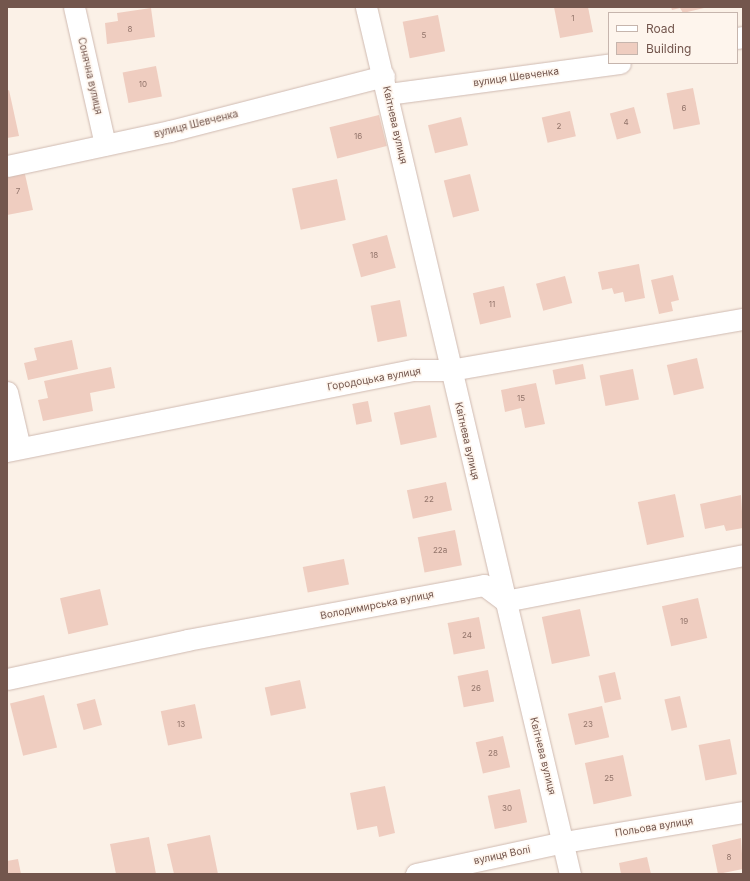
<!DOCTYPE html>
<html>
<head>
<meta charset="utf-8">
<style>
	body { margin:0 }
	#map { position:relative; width:750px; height:881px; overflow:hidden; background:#fbf1e7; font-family:Inter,sans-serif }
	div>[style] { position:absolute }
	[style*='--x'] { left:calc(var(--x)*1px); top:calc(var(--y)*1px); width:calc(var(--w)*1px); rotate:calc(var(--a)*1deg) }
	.building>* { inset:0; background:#efcdc0; transform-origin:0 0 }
	.roads { filter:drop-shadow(0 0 1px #cfbab1) drop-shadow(0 0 1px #cfbab1) }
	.minor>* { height:21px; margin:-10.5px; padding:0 10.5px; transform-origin:10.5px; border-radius:10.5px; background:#fff }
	span { translate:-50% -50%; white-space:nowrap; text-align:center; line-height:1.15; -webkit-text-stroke:3px #fef5ed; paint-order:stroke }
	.number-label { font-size:8px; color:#92746a }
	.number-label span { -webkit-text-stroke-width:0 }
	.street-label { font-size:10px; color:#73564d }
	.frame { position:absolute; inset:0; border:8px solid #73564d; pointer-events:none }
	.legend { position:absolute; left:608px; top:12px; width:130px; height:52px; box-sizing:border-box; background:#fef5ed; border:1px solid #c6b5ad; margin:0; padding:5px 7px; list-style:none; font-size:12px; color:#73564d }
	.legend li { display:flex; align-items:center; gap:8px; height:20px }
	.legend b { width:20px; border:1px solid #c6b5ad }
</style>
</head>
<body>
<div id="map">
	<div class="building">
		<div style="clip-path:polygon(554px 7px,588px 7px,593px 32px,560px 38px)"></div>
		<div style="clip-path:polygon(671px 7px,704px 7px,704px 8px,683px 13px,680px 8px,672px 10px)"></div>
		<div style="clip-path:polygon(151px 8px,155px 37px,107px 44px,105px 23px,118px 21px,117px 13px)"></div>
		<div style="left:438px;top:15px;width:37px;height:36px;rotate:79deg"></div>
		<div style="left:156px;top:66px;width:31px;height:34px;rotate:79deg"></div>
		<div style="left:693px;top:88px;width:37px;height:27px;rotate:79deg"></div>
		<div style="clip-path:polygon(9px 90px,19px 136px,7px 138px,7px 91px)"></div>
		<div style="left:634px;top:107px;width:27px;height:25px;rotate:75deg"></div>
		<div style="left:570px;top:111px;width:26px;height:29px;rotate:77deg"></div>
		<div style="left:379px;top:115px;width:32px;height:51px;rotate:76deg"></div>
		<div style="left:461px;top:117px;width:29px;height:34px;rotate:76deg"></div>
		<div style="clip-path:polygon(24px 170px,33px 210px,7px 215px,7px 174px)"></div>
		<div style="left:470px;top:174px;width:38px;height:27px;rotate:76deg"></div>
		<div style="left:337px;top:179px;width:42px;height:46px;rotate:78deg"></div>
		<div style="left:387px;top:235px;width:34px;height:36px;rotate:75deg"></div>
		<div style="clip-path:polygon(639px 264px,645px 298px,625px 302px,623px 292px,614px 294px,612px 288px,602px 290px,598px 272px)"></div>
		<div style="clip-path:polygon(673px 275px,679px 300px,671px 302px,673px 311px,659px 314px,651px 280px)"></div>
		<div style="left:565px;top:276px;width:28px;height:30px;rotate:75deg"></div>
		<div style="left:504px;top:286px;width:32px;height:32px;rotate:77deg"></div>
		<div style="left:400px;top:300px;width:37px;height:30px;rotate:79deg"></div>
		<div style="clip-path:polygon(72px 340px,78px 369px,28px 380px,24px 363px,37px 360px,34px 348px)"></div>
		<div style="left:697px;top:358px;width:31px;height:31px;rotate:77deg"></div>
		<div style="left:583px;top:364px;width:15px;height:31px;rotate:79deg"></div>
		<div style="clip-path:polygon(111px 367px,115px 388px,90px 393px,93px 411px,43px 421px,38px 400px,48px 398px,44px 381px)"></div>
		<div style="left:633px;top:369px;width:31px;height:34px;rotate:79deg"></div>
		<div style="clip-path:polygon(536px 383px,545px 424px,525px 428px,521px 408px,505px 412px,501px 390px)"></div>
		<div style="left:368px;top:401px;width:21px;height:16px;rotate:79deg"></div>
		<div style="left:430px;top:405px;width:33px;height:37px;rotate:78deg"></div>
		<div style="left:446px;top:482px;width:29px;height:40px;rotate:78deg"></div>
		<div style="left:675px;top:494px;width:44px;height:38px;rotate:78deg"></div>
		<div style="clip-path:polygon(741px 495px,743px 528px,726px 531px,724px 525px,705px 529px,700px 504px)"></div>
		<div style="left:455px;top:530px;width:36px;height:38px;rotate:79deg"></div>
		<div style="left:344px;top:559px;width:26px;height:42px;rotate:79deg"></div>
		<div style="left:100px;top:589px;width:37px;height:41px;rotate:77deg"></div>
		<div style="left:698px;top:598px;width:41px;height:37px;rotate:77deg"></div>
		<div style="left:580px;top:609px;width:48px;height:39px;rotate:78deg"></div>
		<div style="left:479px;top:617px;width:32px;height:32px;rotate:79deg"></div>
		<div style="left:488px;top:670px;width:32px;height:31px;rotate:79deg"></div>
		<div style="left:615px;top:672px;width:28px;height:17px;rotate:77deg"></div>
		<div style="left:300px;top:680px;width:29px;height:36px;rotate:78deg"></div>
		<div style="left:44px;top:695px;width:54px;height:35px;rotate:76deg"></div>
		<div style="left:680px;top:696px;width:32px;height:16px;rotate:77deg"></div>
		<div style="left:95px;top:699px;width:27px;height:19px;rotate:75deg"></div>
		<div style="left:195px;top:704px;width:35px;height:35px;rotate:78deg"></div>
		<div style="left:602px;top:706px;width:32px;height:35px;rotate:77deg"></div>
		<div style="left:503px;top:736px;width:32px;height:28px;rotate:77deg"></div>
		<div style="left:730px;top:739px;width:36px;height:32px;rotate:79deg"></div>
		<div style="left:623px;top:755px;width:42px;height:39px;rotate:78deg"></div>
		<div style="clip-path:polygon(385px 786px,395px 833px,379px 837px,377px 826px,357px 830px,350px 793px)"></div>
		<div style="left:520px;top:789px;width:34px;height:33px;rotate:78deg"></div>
		<div style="clip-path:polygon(210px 835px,218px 874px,174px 874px,167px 844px)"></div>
		<div style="clip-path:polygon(149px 837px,156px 874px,116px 874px,110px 844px)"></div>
		<div style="clip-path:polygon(741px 838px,743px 869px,718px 874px,712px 845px)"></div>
		<div style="clip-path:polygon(647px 857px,651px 874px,621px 874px,619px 863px)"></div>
		<div style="clip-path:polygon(18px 859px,21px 874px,7px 874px,7px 861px)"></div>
	</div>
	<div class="roads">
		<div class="minor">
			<div style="--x:74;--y:7;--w:141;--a:77.3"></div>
			<div style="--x:366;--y:7;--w:891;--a:76.76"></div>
			<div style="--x:737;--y:38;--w:6;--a:-9"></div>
			<div style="--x:388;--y:94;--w:234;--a:-7.6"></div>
			<div style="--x:7;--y:166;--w:167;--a:-12.1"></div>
			<div style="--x:170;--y:131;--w:221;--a:-14.4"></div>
			<div style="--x:7;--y:392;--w:57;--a:76.9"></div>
			<div style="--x:7;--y:451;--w:414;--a:-11.3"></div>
			<div style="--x:413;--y:370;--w:37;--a:0"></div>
			<div style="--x:450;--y:370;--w:297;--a:-9.9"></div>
			<div style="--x:7;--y:679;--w:184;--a:-12.2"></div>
			<div style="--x:187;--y:640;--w:302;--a:-10.5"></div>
			<div style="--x:484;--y:585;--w:26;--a:37"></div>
			<div style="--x:505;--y:601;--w:242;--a:-10.9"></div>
			<div style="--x:416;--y:874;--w:151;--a:-12.2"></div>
			<div style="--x:564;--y:842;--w:181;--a:-9.5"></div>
		</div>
	</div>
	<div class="number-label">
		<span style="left:573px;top:19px">1</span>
		<span style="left:130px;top:30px">8</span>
		<span style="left:424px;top:36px">5</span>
		<span style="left:143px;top:85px">10</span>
		<span style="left:684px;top:109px">6</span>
		<span style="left:626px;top:123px">4</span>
		<span style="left:559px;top:127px">2</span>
		<span style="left:358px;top:137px">16</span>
		<span style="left:18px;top:192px">7</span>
		<span style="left:374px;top:256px">18</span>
		<span style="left:492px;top:305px">11</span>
		<span style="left:521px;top:399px">15</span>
		<span style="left:429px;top:500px">22</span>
		<span style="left:440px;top:551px">22а</span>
		<span style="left:684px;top:622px">19</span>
		<span style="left:467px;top:636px">24</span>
		<span style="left:476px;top:689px">26</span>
		<span style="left:181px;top:725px">13</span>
		<span style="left:588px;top:725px">23</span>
		<span style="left:493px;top:754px">28</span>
		<span style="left:609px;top:779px">25</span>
		<span style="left:507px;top:809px">30</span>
		<span style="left:729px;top:858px">8</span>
	</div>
	<div class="street-label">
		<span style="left:90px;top:76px;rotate:77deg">Сонячна вулиця</span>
		<span style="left:516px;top:77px;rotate:-8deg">вулиця Шевченка</span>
		<span style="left:196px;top:124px;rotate:-14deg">вулиця Шевченка</span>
		<span style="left:395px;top:125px;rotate:77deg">Квітнева вулиця</span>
		<span style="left:374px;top:379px;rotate:-10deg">Городоцька вулиця</span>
		<span style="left:467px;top:441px;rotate:77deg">Квітнева вулиця</span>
		<span style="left:377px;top:605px;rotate:-11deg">Володимирська вулиця</span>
		<span style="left:543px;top:756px;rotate:76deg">Квітнева вулиця</span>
		<span style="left:654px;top:827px;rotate:-9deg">Польова вулиця</span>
		<span style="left:502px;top:855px;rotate:-12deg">вулиця Волі</span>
	</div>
	<div class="frame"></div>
	<ul class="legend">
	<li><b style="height:5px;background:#fff"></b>Road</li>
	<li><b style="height:11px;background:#efcdc0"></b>Building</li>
	</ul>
</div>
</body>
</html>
